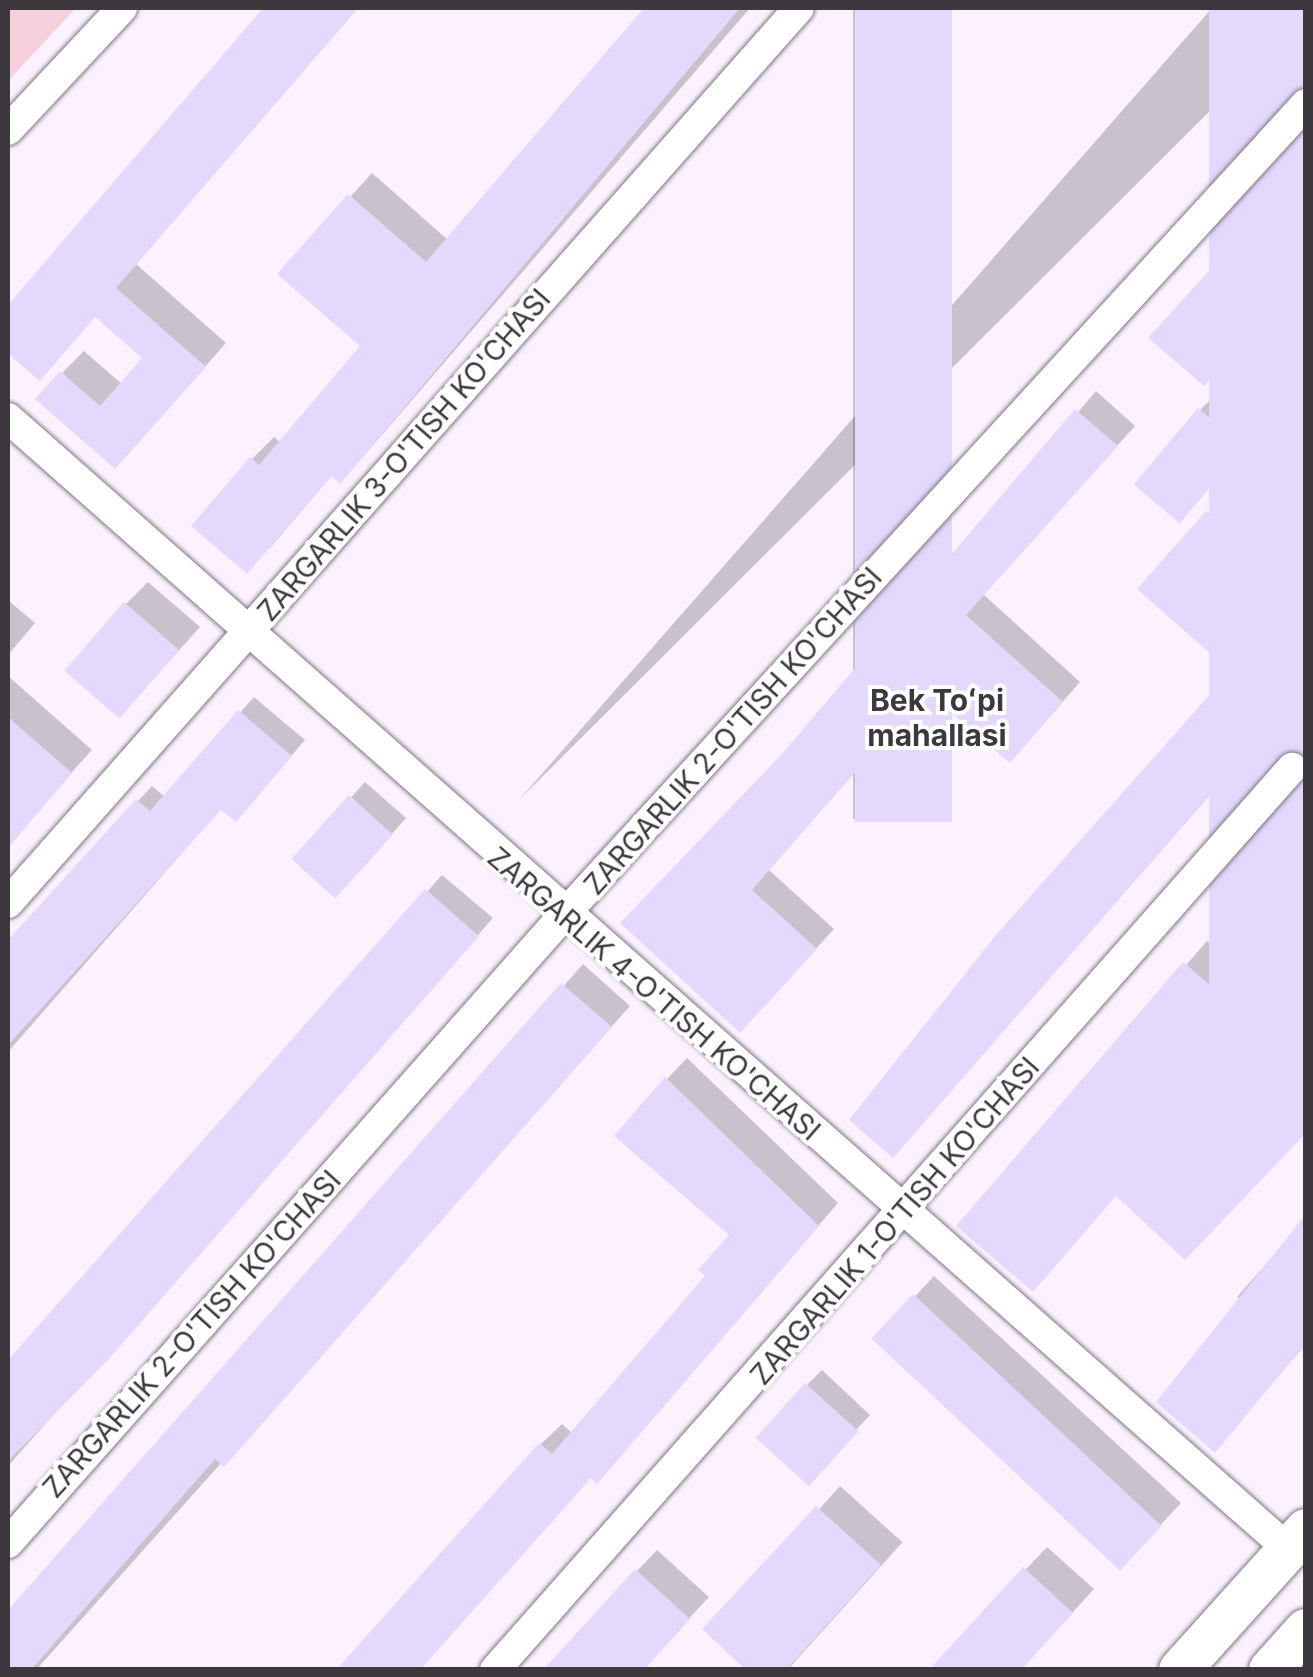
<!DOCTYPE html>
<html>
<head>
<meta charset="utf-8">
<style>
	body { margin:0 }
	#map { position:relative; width:1313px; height:1677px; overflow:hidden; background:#fcf2ff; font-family:Inter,sans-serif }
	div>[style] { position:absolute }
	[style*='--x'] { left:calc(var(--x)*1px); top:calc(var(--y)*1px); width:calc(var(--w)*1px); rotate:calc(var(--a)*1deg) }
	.green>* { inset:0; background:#f6d0db }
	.shadow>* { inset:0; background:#0003; transform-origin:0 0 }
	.building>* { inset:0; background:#e4d9fc; transform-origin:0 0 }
	.roads { filter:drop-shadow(0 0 2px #7f7681) drop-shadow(0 0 2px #7f7681) }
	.minor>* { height:30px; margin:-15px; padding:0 15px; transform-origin:15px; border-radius:15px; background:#fff }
	.secondary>* { height:42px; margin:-21px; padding:0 21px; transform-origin:21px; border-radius:21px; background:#fff }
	span { translate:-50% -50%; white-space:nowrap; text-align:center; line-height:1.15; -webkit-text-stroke:8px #fff; paint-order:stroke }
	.street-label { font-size:28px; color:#3c383d }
	.neighbourhood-label { font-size:30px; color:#3c383d; font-weight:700 }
	.frame { position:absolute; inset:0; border:10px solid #3c383d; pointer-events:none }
</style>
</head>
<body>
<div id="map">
	<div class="green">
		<div style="clip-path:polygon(8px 8px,76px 8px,8px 81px)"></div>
	</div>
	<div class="shadow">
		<div style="clip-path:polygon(265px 8px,358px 8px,136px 264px,226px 343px,137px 444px,62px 373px,84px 351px,122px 384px,145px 358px,96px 315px,39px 378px,8px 351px,8px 309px)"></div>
		<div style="clip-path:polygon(646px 8px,750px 8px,362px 458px,333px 474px,269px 549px,252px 459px,274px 437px,281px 443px,364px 346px,280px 274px,372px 173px,448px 240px)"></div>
		<div style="left:853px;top:8px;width:95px;height:811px"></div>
		<div style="clip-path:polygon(1212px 8px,1306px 8px,1306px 15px,519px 800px)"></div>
		<div style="clip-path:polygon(1096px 391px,1135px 426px,983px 594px,1080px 682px,1029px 740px,927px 689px,769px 870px,834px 929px,759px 1011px,623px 923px,784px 756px)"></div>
		<div style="clip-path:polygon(1215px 395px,1257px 430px,1195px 505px,1200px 410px)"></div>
		<div style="clip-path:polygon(1230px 490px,1306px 557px,1306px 617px,1257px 670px,1306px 670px,1306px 753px,1301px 691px,913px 1134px,1235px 672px,1141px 588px)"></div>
		<div style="clip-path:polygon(148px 582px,200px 627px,120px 716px,126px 604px)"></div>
		<div style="clip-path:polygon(8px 600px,35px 623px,8px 655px)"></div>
		<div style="clip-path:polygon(8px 676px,92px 750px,8px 843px)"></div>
		<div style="clip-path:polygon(254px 697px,305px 740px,250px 804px,222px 807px,8px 1052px,8px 944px,138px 801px,152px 786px,165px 797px)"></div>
		<div style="clip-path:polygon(365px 782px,406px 818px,351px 880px,296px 859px)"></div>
		<div style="clip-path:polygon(1254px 846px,1306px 851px,1306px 920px,1229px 915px,1233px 867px)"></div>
		<div style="clip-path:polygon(442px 875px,493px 918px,8px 1466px,8px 1361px)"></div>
		<div style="clip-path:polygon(1207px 941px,1306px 1021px,1306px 1131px,1118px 1194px,959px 1226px)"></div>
		<div style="clip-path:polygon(583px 964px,630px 1006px,36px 1670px,8px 1670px,8px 1617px)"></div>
		<div style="clip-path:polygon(687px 1058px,838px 1203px,597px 1481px,592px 1476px,338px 1670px,541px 1444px,562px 1424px,572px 1433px,709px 1276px,732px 1235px,667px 1079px)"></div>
		<div style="clip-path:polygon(1306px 1219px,1306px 1344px,1215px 1449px,1245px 1304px,1237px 1297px)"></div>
		<div style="clip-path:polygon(934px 1276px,1181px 1503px,1141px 1546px,875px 1339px)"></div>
		<div style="clip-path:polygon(822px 1370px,870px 1415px,821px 1468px,807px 1385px)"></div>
		<div style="left:840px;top:1486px;width:84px;height:196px;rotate:42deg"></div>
		<div style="clip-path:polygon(1047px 1547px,1094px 1589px,1020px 1670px,931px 1670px)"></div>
		<div style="clip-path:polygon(657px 1550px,709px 1597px,641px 1670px,637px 1571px)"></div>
	</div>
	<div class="building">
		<div style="clip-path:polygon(263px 8px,358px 8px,116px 288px,206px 367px,115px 469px,35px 399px,60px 371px,100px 406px,142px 358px,95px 317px,40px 381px,8px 354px,8px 305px)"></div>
		<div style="clip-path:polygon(644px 8px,740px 8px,340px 484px,331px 476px,247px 574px,191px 526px,250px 457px,259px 465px,360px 346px,277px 274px,348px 194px,426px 262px)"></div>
		<div style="left:855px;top:8px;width:97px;height:814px"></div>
		<div style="left:1209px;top:8px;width:97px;height:1053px"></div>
		<div style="clip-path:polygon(1306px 164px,1306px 291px,1290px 308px,1279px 298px,1204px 386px,1148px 338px)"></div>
		<div style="left:1198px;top:408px;width:60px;height:100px;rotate:40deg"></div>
		<div style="clip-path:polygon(1075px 409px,1118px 446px,966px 615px,1063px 702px,1010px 763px,926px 691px,752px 890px,817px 949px,740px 1033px,620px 923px,782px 754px)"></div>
		<div style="clip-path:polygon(1206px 511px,1306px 598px,1306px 618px,1246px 685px,1137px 589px)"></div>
		<div style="left:124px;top:602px;width:73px;height:91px;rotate:41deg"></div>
		<div style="clip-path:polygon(1302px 689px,893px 1158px,849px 1120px,996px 935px,1214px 690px)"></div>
		<div style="clip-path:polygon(238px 710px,292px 756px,236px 822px,221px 810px,8px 1045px,8px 940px,136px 799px,150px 811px)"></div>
		<div style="clip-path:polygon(8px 717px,72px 773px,8px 848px)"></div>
		<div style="left:349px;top:795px;width:59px;height:86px;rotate:42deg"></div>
		<div style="left:1231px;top:866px;width:75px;height:51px;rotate:5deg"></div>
		<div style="clip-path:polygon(425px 889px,479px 936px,107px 1361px,8px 1461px,8px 1360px)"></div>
		<div style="clip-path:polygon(1183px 962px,1285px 1049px,1306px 1028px,1306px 1133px,1185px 1260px,1116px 1196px,1033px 1292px,956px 1226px)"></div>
		<div style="clip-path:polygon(561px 983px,612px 1027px,224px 1467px,215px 1459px,31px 1670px,8px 1670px,8px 1610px)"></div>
		<div style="clip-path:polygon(665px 1077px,819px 1226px,597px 1484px,591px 1478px,420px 1670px,336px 1670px,539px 1443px,552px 1454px,705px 1276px,698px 1270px,729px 1235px,614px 1136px)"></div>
		<div style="clip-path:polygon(1306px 1214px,1306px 1343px,1215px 1453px,1156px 1402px)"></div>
		<div style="left:913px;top:1294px;width:340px;height:61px;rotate:43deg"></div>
		<div style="left:805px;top:1383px;width:72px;height:74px;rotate:42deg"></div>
		<div style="clip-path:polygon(816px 1506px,881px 1565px,786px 1670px,746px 1670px,702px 1629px)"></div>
		<div style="clip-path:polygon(1023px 1567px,1073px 1613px,1021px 1670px,929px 1670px)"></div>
		<div style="clip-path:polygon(635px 1569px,690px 1619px,644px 1670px,543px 1670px)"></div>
	</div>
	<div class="roads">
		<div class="minor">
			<div style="--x:8;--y:130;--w:167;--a:-46.9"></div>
			<div style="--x:8;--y:418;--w:1708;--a:41.46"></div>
			<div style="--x:8;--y:903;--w:1194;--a:-48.53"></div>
			<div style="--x:8;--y:1543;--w:836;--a:-48.49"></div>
			<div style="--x:562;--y:917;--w:1102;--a:-47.54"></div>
			<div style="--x:495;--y:1670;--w:1204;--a:-48.54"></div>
		</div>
		<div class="secondary">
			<div style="--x:1180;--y:1670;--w:188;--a:-48"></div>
			<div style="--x:1270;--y:1670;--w:54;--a:-48"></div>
		</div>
	</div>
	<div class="street-label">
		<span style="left:404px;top:455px;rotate:-49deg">ZARGARLIK 3-O'TISH KO'CHASI</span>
		<span style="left:733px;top:731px;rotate:-48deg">ZARGARLIK 2-O'TISH KO'CHASI</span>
		<span style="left:654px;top:994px;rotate:41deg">ZARGARLIK 4-O'TISH KO'CHASI</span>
		<span style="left:895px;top:1221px;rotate:-49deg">ZARGARLIK 1-O'TISH KO'CHASI</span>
		<span style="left:192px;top:1334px;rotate:-48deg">ZARGARLIK 2-O'TISH KO'CHASI</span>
	</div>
	<div class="neighbourhood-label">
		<span style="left:937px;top:717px">Bek Toʻpi<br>mahallasi</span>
	</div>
	<div class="frame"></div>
</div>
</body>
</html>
